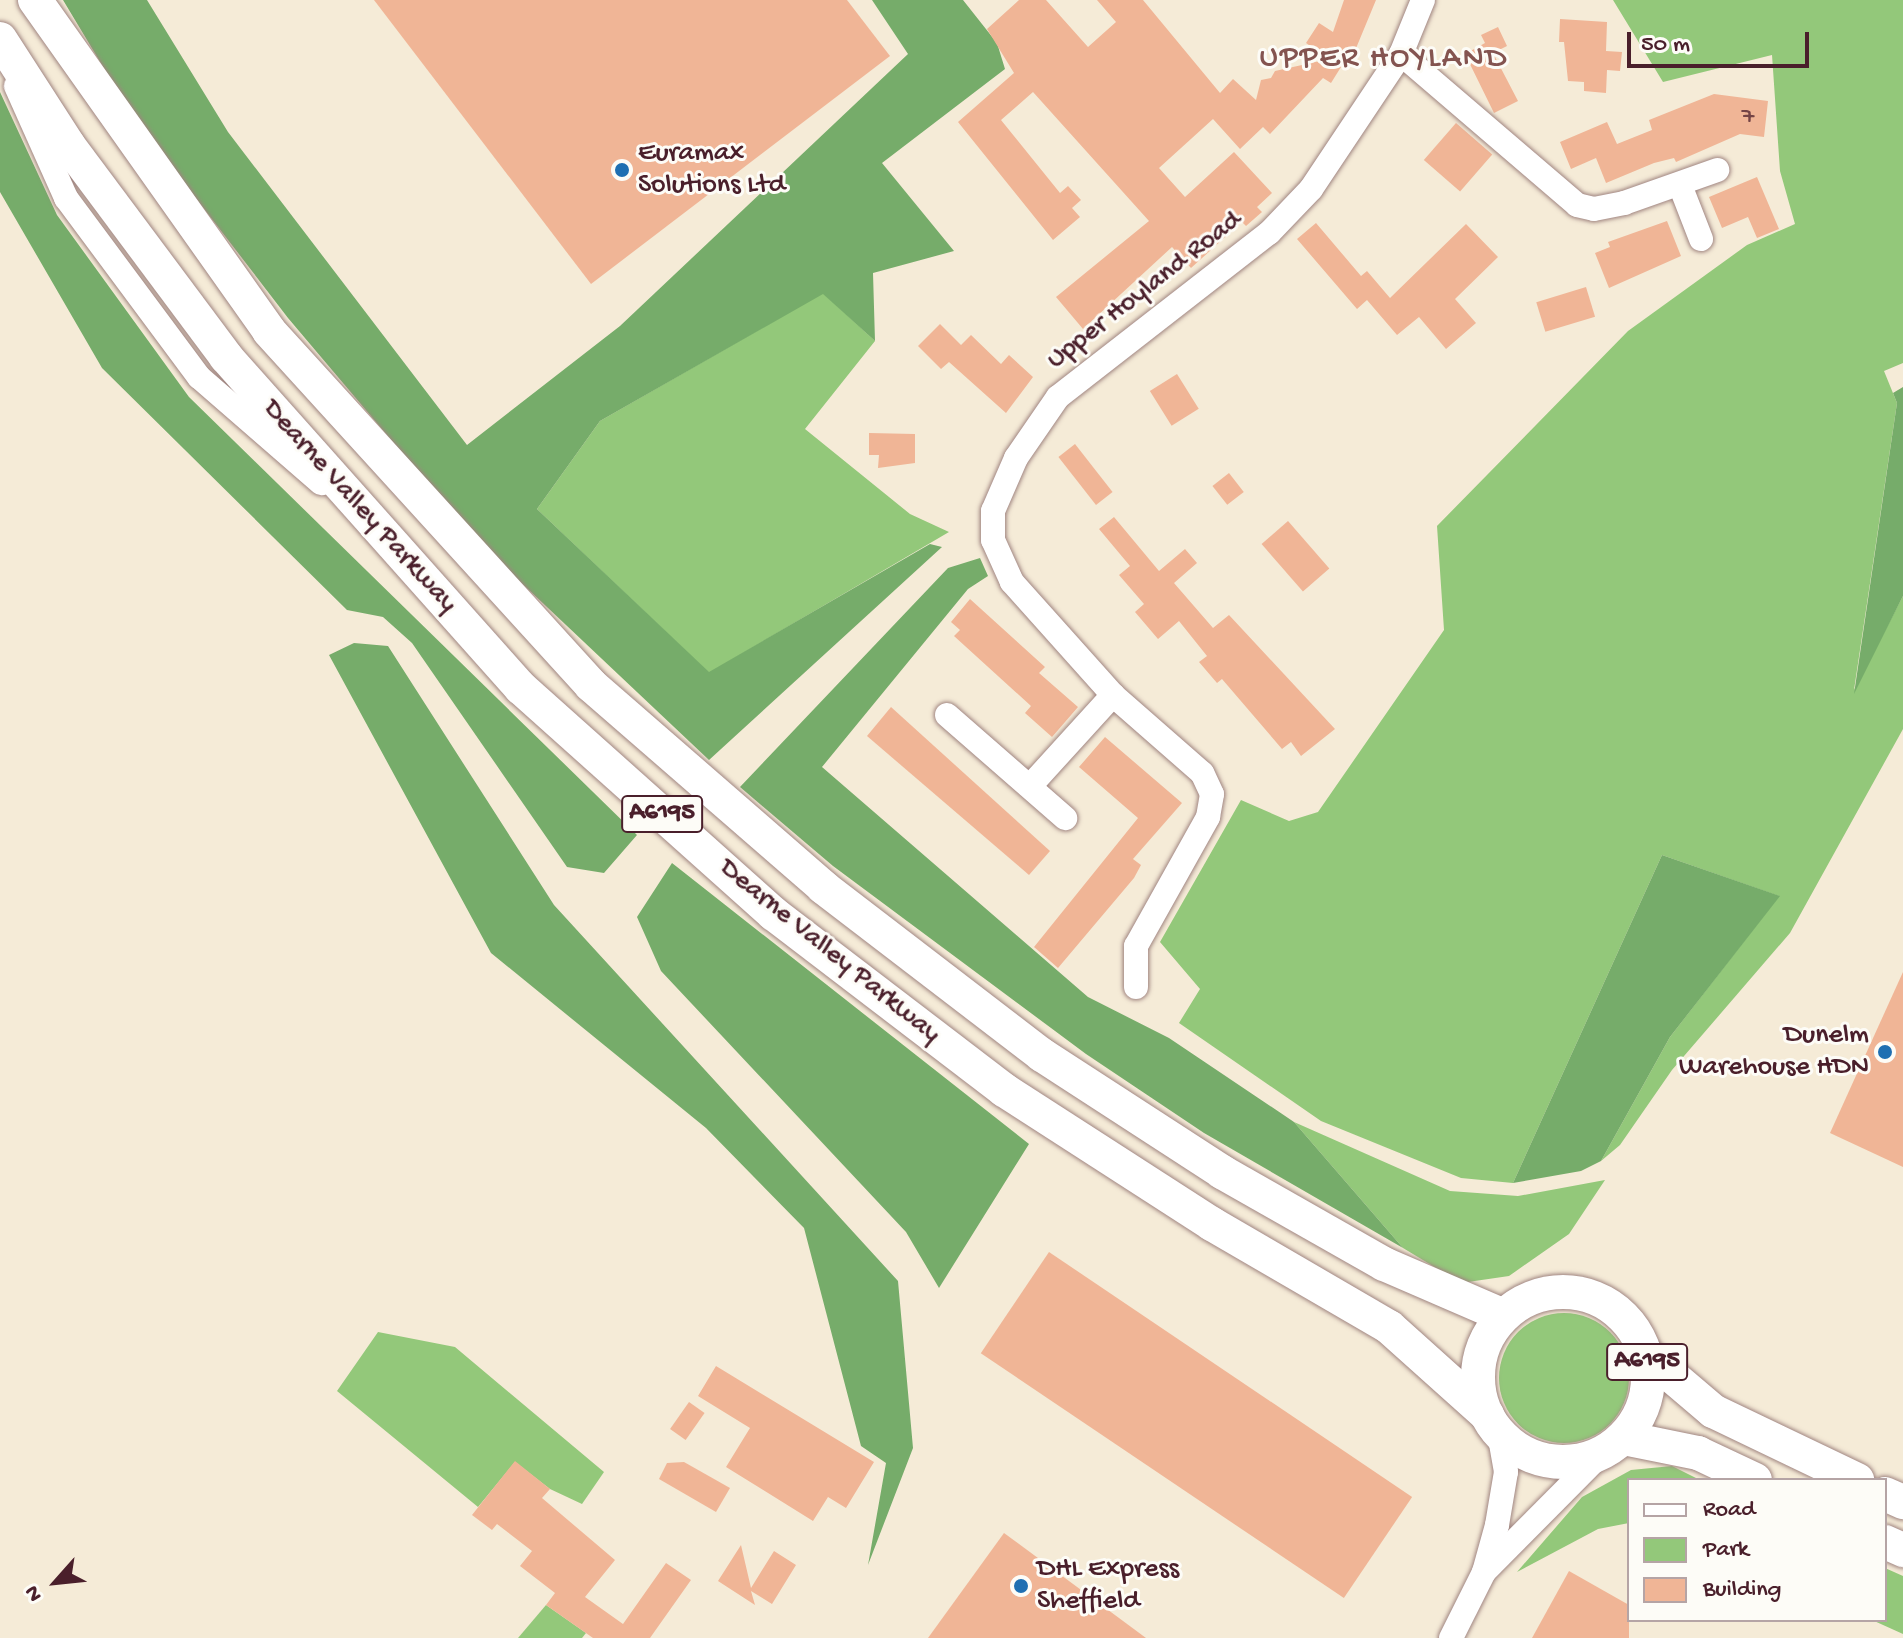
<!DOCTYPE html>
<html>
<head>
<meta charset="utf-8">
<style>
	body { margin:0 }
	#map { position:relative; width:1903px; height:1638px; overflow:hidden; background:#f5ebd7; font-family:"Gochi Hand",sans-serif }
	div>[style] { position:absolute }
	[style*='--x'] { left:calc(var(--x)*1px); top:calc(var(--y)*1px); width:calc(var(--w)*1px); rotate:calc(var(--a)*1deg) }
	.green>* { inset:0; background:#93c87a }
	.round { border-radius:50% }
	.forest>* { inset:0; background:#76ac6a }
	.building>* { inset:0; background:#f0b596; transform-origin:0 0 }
	.roads { filter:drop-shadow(0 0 2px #a08581) drop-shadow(0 0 2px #a08581) }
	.minor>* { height:24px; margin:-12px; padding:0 12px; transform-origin:12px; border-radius:12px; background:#fff }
	.highway>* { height:34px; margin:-17px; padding:0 17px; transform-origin:17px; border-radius:17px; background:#fff }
	.highway>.ring { margin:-17px; padding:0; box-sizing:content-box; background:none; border:34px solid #fff; border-radius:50% }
	.dots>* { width:22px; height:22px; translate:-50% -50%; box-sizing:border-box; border:4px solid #fdfcf7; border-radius:50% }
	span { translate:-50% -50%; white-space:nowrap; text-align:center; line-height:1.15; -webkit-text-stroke:6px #fdfcf7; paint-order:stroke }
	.number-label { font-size:24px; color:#744446 }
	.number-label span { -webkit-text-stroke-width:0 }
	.shield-label span { padding:2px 6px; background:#fdfcf7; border:2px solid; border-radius:6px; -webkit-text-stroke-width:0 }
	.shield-label { font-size:26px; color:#4a1f2b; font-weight:700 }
	.poi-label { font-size:28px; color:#4a1f2b }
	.left { translate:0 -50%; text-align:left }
	.right { translate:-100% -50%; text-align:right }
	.street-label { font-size:28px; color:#4a1f2b }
	.quarter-label { font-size:32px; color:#845450; letter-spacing:2px }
	.legend { position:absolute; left:1627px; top:1478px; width:260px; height:144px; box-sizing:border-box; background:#fdfcf7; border:2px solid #b5a4a5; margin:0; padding:10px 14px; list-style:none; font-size:24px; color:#4a1f2b }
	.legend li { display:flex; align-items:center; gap:16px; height:40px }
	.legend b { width:40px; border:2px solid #b5a4a5 }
	.north { position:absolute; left:16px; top:1542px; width:80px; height:80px; -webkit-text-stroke:6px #fdfcf7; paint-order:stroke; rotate:243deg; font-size:22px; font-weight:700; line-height:32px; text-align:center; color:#4a1f2b }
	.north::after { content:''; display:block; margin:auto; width:28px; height:36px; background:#4a1f2b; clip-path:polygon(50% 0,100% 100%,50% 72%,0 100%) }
	.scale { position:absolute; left:1627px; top:32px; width:182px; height:36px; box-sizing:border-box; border:4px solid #4a1f2b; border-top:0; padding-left:10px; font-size:24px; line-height:28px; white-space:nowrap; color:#4a1f2b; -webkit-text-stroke:6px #fdfcf7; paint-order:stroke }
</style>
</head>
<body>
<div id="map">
	<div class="green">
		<div style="clip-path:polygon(1613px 0,1903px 0,1903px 363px,1884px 371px,1897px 403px,1854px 690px,1903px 596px,1903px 729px,1790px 933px,1672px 1070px,1620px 1145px,1601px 1161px,1670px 1037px,1779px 896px,1662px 855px,1513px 1183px,1461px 1178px,1321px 1121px,1179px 1023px,1200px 989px,1160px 942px,1241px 800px,1289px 821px,1318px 812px,1444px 630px,1437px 526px,1628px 331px,1747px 245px,1795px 224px,1780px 171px,1772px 55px,1663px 82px)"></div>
		<div style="clip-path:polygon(823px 293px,875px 341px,805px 429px,910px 514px,949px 532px,709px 673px,537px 509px,600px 421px)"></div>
		<div style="clip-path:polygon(1294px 1122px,1450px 1191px,1518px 1196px,1605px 1180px,1569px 1234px,1509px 1276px,1461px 1283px,1403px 1248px)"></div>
		<div class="round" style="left:1499px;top:1313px;width:130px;height:130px"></div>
		<div style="clip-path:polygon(378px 1332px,455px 1347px,604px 1472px,582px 1504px,550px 1489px,515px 1462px,478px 1507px,337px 1391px)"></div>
		<div style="clip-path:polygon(1672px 1466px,1700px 1480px,1629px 1480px,1629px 1523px,1598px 1529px,1517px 1572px,1582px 1497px,1631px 1470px)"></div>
		<div style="clip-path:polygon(1885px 1568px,1903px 1576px,1903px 1634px,1872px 1620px,1885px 1620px)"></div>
		<div style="clip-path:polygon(546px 1605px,586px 1633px,582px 1638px,518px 1638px)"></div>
	</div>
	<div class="forest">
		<div style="clip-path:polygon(63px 0,147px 0,228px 132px,467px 445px,620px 326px,908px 54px,872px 0,963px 0,997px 43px,1005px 69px,882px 163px,954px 251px,873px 273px,875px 341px,823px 294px,600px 421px,537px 509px,709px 672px,930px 544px,942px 547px,709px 760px,475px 539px,288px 318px,132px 115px)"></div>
		<div style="clip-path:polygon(0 92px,57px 215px,189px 397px,637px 835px,604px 873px,567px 867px,412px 643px,383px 617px,347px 610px,102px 368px,0 192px)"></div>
		<div style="clip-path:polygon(1903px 387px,1903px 596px,1854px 694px,1897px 403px,1893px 393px)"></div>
		<div style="clip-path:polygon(980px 558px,988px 576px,968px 589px,822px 767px,1088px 997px,1169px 1038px,1294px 1122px,1403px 1248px,1204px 1133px,1086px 1054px,833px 866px,740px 787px,948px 568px)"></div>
		<div style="clip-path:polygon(354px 643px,388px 646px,554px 905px,898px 1281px,913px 1448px,868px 1565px,886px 1463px,861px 1446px,804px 1228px,706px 1128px,491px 953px,329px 655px)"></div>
		<div style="clip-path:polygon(1662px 855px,1780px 896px,1670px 1037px,1601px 1161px,1581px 1171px,1513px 1183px)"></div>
		<div style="clip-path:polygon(672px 863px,1029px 1144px,939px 1288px,906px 1232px,661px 971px,637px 917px)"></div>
	</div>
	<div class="building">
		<div style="clip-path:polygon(374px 0,847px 0,890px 56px,591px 284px)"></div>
		<div style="clip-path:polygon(1019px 0,1046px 0,1088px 47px,1116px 22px,1097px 0,1143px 0,1220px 93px,1233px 79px,1256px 100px,1261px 80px,1271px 78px,1275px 71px,1329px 59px,1306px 43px,1319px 23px,1333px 32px,1344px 0,1376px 0,1347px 70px,1341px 67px,1331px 83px,1323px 78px,1270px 134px,1263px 127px,1240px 149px,1213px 119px,1159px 168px,1185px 197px,1234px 152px,1272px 193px,1257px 207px,1262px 212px,1246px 226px,1242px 222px,1191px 268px,1172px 247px,1083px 329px,1056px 297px,1149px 221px,1033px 92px,1001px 120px,1060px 193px,1068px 186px,1081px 200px,1072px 208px,1080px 217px,1053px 240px,958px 122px,1014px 73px,987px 29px)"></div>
		<div style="clip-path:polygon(1560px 19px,1607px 22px,1606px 51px,1622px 52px,1620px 71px,1607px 70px,1606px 93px,1584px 91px,1584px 82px,1568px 81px,1564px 42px,1559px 42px)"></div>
		<div style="clip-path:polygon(1498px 27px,1507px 46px,1493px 53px,1518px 101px,1494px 113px,1465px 54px,1485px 43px,1481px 35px)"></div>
		<div style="clip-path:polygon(1714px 94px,1768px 101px,1764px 137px,1740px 134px,1676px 162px,1674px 158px,1654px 163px,1606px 183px,1596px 158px,1571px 169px,1560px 142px,1607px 122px,1617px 144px,1652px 130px,1649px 120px)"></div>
		<div style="left:1456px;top:123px;width:48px;height:49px;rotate:41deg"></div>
		<div style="clip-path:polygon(1757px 177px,1779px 229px,1757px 238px,1748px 217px,1722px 228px,1709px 197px)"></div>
		<div style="clip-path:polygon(1667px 221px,1681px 256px,1609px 288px,1595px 253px,1610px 247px,1608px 242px)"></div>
		<div style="clip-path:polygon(1316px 223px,1361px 276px,1367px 271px,1390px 298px,1466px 224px,1498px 257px,1455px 299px,1476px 323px,1446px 349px,1419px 317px,1397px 335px,1367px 300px,1357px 309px,1297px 239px)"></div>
		<div style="left:1586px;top:287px;width:31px;height:52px;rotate:73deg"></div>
		<div style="clip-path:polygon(940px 324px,961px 345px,971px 335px,1001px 364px,1009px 355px,1033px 377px,1006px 413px,949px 362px,941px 369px,918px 346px)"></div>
		<div style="left:1177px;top:374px;width:41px;height:32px;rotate:58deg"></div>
		<div style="clip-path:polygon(869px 433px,915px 434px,915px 463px,878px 468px,879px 455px,869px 455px)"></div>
		<div style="left:1075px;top:444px;width:61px;height:21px;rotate:52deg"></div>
		<div style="left:1229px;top:473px;width:24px;height:21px;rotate:52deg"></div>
		<div style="clip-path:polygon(1114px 517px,1159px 571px,1185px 549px,1197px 563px,1174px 583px,1213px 628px,1229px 615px,1335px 729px,1301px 756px,1291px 742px,1282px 749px,1222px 679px,1217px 683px,1199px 662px,1207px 656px,1179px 621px,1158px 639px,1135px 612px,1144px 604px,1119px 575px,1130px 566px,1099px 529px)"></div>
		<div style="left:1288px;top:521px;width:63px;height:35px;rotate:49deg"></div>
		<div style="clip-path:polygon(970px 599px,1045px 667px,1039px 673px,1078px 707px,1052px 737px,1025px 713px,1031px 706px,954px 636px,960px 630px,951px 622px)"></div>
		<div style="clip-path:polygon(891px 707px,1050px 851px,1029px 875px,867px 736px)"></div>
		<div style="clip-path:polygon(1105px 737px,1182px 803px,1133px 859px,1141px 865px,1134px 878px,1058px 968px,1034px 947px,1138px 818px,1079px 767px)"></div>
		<div style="clip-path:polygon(1903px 972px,1903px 1167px,1830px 1133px)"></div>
		<div style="left:1049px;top:1252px;width:438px;height:122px;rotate:34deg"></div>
		<div style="clip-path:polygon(716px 1366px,874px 1462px,846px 1508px,828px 1497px,813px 1521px,726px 1467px,750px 1428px,698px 1396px)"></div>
		<div style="left:689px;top:1402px;width:19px;height:33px;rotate:35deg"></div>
		<div style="clip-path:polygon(515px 1461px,550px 1489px,542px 1498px,615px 1560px,585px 1597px,623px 1624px,666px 1563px,691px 1580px,650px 1638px,593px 1638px,546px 1605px,555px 1593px,520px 1566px,532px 1551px,497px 1524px,492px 1530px,472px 1515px)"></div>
		<div style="clip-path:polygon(684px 1462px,730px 1488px,716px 1512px,659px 1479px,667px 1463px)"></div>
		<div style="clip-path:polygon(1004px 1533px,1146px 1638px,928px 1638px)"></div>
		<div style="clip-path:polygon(741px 1545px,751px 1588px,774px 1551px,796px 1565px,772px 1604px,751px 1591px,755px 1605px,718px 1581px)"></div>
		<div style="clip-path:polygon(1569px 1571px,1629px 1605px,1629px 1638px,1532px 1638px)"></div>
	</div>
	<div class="roads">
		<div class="minor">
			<div style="--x:1401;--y:54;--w:232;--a:40.6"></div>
			<div style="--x:1577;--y:205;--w:17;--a:13"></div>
			<div style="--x:1594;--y:209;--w:31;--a:-11"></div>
			<div style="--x:1624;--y:203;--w:99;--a:-19.5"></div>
			<div style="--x:16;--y:86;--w:123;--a:65.9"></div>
			<div style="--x:66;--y:198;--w:223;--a:53.4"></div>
			<div style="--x:199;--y:377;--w:162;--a:41"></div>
			<div style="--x:1680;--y:185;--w:58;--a:68.7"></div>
			<div style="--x:947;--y:715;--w:157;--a:41.1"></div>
			<div style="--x:1031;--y:785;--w:122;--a:-47.7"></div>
			<div style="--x:1136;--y:987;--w:41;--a:-90"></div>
			<div style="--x:1136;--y:946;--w:148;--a:-60.8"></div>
			<div style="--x:1208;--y:817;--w:23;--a:-80"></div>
			<div style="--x:1212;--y:794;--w:23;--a:-115"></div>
			<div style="--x:1202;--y:773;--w:118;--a:-138.8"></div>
			<div style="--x:1113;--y:695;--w:152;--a:-131.8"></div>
			<div style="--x:1012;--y:582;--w:46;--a:-114.3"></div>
			<div style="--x:993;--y:540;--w:29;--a:-90"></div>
			<div style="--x:993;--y:511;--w:58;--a:-66.5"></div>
			<div style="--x:1016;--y:458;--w:74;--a:-55.5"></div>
			<div style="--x:1058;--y:397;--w:267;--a:-37.9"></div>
			<div style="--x:1269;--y:233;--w:61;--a:-46.3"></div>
			<div style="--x:1311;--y:189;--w:162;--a:-56.3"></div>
			<div style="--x:1401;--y:54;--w:58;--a:-67.8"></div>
			<div style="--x:1484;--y:1572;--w:165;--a:-45.2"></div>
			<div style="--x:1451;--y:1638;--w:74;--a:-63.4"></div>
			<div style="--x:1484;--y:1572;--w:49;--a:-74.5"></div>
			<div style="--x:1497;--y:1525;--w:54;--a:-80.4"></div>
			<div style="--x:1506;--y:1472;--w:40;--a:-100"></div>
		</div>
		<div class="highway">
			<div style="--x:35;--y:0;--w:405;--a:54.7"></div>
			<div style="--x:269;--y:331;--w:479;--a:47.7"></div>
			<div style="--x:591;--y:685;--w:308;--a:41"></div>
			<div style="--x:823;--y:887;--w:276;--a:37.5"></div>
			<div style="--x:1042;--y:1055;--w:215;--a:33"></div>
			<div style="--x:1222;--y:1172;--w:186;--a:29.6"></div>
			<div style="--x:1384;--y:1264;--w:129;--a:23.4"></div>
			<div style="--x:0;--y:39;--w:127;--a:57.2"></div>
			<div style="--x:69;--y:146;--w:263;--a:53.3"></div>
			<div style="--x:226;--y:357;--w:443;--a:48.3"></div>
			<div style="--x:521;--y:688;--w:339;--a:41.8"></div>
			<div style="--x:774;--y:914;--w:290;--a:37.4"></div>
			<div style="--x:1004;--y:1090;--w:247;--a:32.8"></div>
			<div style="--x:1212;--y:1224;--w:205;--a:30.2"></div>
			<div style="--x:1389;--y:1327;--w:132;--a:41.9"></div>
			<div class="ring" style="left:1478px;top:1292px;width:136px;height:136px"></div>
			<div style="--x:1646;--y:1354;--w:88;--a:40.4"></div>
			<div style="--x:1713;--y:1411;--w:160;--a:25.6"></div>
			<div style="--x:1624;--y:1438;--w:76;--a:11.5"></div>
			<div style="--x:1698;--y:1453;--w:63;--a:25.3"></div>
			<div style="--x:1885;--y:1494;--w:20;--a:24"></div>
			<div style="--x:1885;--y:1542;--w:20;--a:24"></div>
		</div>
	</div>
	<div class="dots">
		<div style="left:622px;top:170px;background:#1f6fb2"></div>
		<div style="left:1885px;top:1052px;background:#1f6fb2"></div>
		<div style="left:1021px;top:1586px;background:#1f6fb2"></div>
	</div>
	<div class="number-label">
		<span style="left:1748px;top:118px">7</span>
	</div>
	<div class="shield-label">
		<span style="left:662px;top:814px">A6195</span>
		<span style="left:1647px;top:1362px">A6195</span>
	</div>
	<div class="poi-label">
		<span class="left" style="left:638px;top:170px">Euramax<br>Solutions Ltd</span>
		<span class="right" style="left:1869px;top:1052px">Dunelm<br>Warehouse HDN</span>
		<span class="left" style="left:1037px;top:1586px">DHL Express<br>Sheffield</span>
	</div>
	<div class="street-label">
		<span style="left:1145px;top:291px;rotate:-38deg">Upper Hoyland Road</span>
		<span style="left:359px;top:507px;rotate:48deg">Dearne Valley Parkway</span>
		<span style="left:829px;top:952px;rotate:39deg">Dearne Valley Parkway</span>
	</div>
	<div class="quarter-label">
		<span style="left:1384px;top:59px">UPPER HOYLAND</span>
	</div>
	<ul class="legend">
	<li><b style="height:10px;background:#fff"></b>Road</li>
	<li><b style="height:22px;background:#93c87a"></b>Park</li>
	<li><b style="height:22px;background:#f0b596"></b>Building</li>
	</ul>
	<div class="north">N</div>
	<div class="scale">50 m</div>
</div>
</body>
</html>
